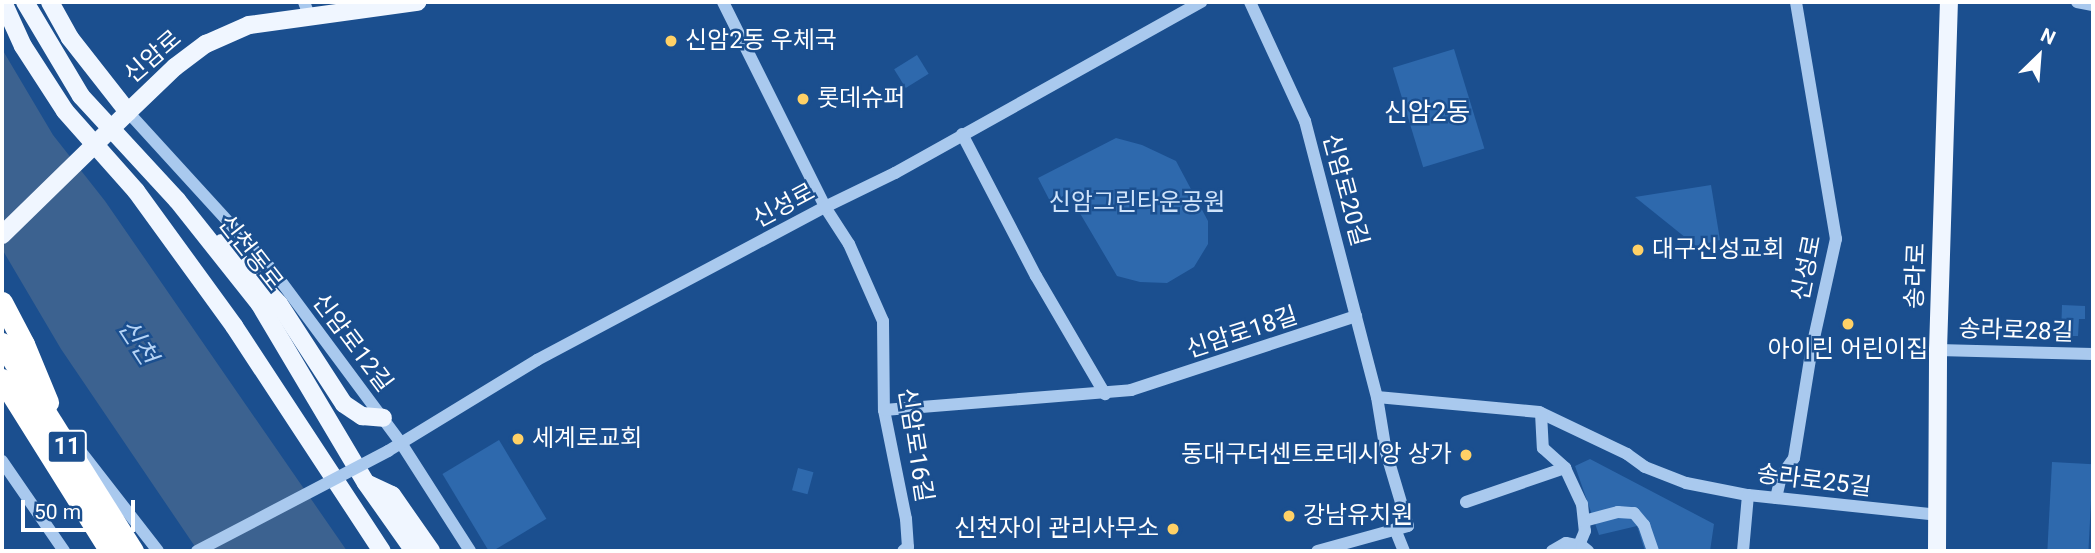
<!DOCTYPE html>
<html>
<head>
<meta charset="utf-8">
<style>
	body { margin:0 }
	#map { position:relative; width:2095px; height:553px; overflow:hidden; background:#1b4f8f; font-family:Roboto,"Noto Sans KR",sans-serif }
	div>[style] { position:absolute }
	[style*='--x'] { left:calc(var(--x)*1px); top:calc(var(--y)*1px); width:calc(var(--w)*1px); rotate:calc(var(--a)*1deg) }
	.green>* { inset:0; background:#2e69ad; transform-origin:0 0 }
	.water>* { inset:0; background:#3c6290 }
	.minor>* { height:12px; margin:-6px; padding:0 6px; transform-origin:6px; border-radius:6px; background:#a9c9ee }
	.major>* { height:18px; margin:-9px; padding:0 9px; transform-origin:9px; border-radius:9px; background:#f0f6ff }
	.highway>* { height:21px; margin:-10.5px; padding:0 10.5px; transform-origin:10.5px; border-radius:10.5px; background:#fff }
	.minor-bridge>* { height:12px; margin:-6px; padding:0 6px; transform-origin:6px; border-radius:6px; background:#a9c9ee }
	.major-bridge>* { height:18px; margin:-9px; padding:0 9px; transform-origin:9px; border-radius:9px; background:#f0f6ff }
	.highway-bridge>* { height:21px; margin:-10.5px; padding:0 10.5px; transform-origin:10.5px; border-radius:10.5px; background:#fff }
	.dots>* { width:19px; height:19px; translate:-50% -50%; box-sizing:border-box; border:4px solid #1b4f8f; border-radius:50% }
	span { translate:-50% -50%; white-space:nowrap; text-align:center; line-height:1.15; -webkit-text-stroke:5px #1b4f8f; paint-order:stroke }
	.shield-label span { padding:2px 5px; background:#1b4f8f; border:2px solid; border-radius:5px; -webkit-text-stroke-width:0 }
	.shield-label { font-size:23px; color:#fff; font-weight:700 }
	.poi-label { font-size:24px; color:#fff }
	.left { translate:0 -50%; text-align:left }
	.right { translate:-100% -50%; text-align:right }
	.street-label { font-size:24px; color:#fff }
	.park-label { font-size:24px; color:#cfe3fa }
	.neighbourhood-label { font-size:26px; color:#fff }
	.water-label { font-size:26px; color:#b5d3f5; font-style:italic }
	.frame { position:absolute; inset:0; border:4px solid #fff; pointer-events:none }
	.north { position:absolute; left:2004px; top:21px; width:70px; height:70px; -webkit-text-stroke:5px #1b4f8f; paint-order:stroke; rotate:25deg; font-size:19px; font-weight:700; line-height:28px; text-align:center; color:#fff }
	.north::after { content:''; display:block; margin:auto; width:24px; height:32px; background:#fff; clip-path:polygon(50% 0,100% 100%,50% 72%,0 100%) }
	.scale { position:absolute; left:21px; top:500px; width:114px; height:32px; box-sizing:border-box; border:4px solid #fff; border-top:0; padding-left:9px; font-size:21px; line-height:24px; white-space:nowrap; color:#fff; -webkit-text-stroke:5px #1b4f8f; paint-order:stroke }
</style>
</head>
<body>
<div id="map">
	<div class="green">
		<div style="left:1454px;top:49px;width:104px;height:64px;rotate:73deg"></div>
		<div style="left:917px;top:55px;width:22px;height:27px;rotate:58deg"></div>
		<div style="clip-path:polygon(1116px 138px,1142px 145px,1176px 161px,1208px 221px,1208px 244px,1194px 267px,1167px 283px,1140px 282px,1117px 276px,1068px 193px,1051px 203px,1038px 178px)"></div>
		<div style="clip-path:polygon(1711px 185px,1720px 240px,1696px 246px,1635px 197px)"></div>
		<div style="clip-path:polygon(2062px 305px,2085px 306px,2085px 319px,2079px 319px,2078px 336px,2061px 336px)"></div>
		<div style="left:499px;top:440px;width:92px;height:66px;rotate:59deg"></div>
		<div style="clip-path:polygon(1590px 459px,1714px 524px,1710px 551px,1645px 551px,1637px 526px,1599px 535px,1575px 466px)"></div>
		<div style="left:2052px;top:462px;width:41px;height:89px;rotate:3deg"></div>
		<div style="left:798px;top:468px;width:16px;height:23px;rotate:15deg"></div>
	</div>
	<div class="water">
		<div style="clip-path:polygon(2px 49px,53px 135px,105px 201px,347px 551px,198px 551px,61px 349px,2px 249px)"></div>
	</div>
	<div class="minor">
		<div style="--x:304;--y:2;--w:14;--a:69"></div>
		<div style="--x:723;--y:2;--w:229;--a:63.5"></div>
		<div style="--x:825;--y:207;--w:44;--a:57"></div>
		<div style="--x:849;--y:244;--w:84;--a:66.2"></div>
		<div style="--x:883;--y:321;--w:89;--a:89.4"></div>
		<div style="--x:884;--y:410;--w:111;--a:78.6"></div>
		<div style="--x:906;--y:519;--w:28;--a:86"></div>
		<div style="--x:908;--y:547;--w:6;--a:141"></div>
		<div style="--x:1250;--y:2;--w:131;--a:65.2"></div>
		<div style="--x:1305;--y:121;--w:285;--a:75.4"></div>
		<div style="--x:1377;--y:397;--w:56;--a:80.7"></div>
		<div style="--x:1386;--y:452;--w:77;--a:73.4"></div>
		<div style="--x:1408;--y:526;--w:94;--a:164.6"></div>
		<div style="--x:2077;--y:2;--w:16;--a:11"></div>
		<div style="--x:128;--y:112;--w:217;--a:47.6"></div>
		<div style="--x:274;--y:272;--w:213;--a:53.4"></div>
		<div style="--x:401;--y:443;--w:128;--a:57.4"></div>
		<div style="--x:962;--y:134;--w:160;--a:62.5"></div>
		<div style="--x:1036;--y:276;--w:137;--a:59.7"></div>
		<div style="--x:1938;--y:350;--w:155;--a:1.5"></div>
		<div style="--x:1377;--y:397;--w:163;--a:5.3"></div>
		<div style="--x:1539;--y:412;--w:98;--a:25.5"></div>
		<div style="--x:1627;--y:454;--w:22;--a:36"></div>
		<div style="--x:1645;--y:467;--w:44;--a:21.3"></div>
		<div style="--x:1686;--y:483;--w:63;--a:11"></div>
		<div style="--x:1748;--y:495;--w:192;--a:6"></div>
		<div style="--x:884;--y:410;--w:248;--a:-4.6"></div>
		<div style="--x:1131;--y:390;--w:237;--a:-18.2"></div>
		<div style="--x:1541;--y:413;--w:35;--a:87"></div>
		<div style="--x:1543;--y:448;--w:30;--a:42"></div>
		<div style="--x:1565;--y:468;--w:40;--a:65"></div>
		<div style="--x:1582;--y:504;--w:27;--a:84"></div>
		<div style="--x:1585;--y:531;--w:15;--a:113"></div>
		<div style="--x:388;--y:451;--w:175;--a:-31.4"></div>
		<div style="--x:537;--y:360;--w:326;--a:-28"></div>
		<div style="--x:825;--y:207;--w:78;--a:-25.9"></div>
		<div style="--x:895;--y:173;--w:351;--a:-29.2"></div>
		<div style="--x:81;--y:452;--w:125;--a:52.1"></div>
		<div style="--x:2;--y:461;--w:109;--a:55.4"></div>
		<div style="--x:1776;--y:498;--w:23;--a:-77"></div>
		<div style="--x:1781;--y:476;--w:22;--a:-54"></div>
		<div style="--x:1794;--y:458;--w:112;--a:-80.8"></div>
		<div style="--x:1812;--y:347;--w:111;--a:-77.5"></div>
		<div style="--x:1836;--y:239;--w:240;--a:-99.6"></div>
		<div style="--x:1466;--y:502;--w:105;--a:-19"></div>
		<div style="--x:1584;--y:521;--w:35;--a:-15"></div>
		<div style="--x:1618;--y:512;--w:16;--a:4"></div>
		<div style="--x:1634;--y:513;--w:16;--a:50"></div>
		<div style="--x:1644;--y:525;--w:28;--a:71"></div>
		<div style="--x:1395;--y:529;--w:24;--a:68"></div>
		<div style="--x:1552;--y:551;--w:16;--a:-30"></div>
		<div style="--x:1566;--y:543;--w:16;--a:11"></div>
		<div style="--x:1582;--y:546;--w:8;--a:40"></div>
		<div style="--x:1743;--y:551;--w:56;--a:-84.9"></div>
	</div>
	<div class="major">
		<div style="--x:3;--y:2;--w:48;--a:65.6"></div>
		<div style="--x:23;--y:46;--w:77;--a:57.1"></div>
		<div style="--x:65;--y:111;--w:107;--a:48.4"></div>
		<div style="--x:136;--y:191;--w:167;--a:54"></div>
		<div style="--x:234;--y:326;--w:269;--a:56.7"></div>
		<div style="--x:25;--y:2;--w:109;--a:59.2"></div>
		<div style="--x:81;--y:96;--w:142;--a:47.3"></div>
		<div style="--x:177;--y:200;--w:132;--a:51.5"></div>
		<div style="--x:259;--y:303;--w:209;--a:59.3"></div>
		<div style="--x:366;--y:483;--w:83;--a:54.8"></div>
		<div style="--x:50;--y:2;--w:41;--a:60.9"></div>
		<div style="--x:70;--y:38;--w:94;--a:51.9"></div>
		<div style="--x:128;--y:112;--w:65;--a:-43.8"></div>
		<div style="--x:175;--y:67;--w:39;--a:-37"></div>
		<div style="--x:206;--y:44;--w:47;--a:-23.8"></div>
		<div style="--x:249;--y:25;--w:170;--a:-7.8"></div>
		<div style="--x:222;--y:243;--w:83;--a:46.9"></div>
		<div style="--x:279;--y:304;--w:119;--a:57"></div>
		<div style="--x:344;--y:404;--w:22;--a:34"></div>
		<div style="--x:362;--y:416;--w:21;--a:5"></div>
		<div style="--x:368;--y:484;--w:26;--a:25"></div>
		<div style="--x:392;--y:495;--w:68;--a:55.1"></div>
		<div style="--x:1937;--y:551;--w:201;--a:-89.7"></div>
		<div style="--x:1938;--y:350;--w:348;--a:-88.2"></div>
	</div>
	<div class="highway">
		<div style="--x:2;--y:302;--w:47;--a:62.4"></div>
		<div style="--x:24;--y:344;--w:63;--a:67.5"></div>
	</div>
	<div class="minor-bridge">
		<div style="--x:197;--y:551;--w:216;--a:-27.6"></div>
	</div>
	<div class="major-bridge">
		<div style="--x:2;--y:235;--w:176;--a:-44.3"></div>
	</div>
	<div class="highway-bridge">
		<div style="--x:2;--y:343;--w:246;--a:57.8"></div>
		<div style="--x:2;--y:379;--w:203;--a:57.9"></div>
	</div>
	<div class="dots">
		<div style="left:671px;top:41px;background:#ffd166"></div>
		<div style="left:803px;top:99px;background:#ffd166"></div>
		<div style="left:1638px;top:250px;background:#ffd166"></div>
		<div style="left:1848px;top:324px;background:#ffd166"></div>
		<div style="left:518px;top:439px;background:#ffd166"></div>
		<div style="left:1466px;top:455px;background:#ffd166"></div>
		<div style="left:1289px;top:516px;background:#ffd166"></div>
		<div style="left:1173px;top:529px;background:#ffd166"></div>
	</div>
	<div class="shield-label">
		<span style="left:67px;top:447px">11</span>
	</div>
	<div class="poi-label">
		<span class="left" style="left:685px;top:41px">신암2동 우체국</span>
		<span class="left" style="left:817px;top:99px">롯데슈퍼</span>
		<span class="left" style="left:1652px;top:250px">대구신성교회</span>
		<span style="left:1848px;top:350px">아이린 어린이집</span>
		<span class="left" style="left:532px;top:439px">세계로교회</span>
		<span class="right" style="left:1452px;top:455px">동대구더센트로데시앙 상가</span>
		<span class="left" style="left:1303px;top:516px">강남유치원</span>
		<span class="right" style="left:1159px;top:529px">신천자이 관리사무소</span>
	</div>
	<div class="street-label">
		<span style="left:153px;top:57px;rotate:-41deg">신암로</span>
		<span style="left:1345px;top:190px;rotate:75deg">신암로20길</span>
		<span style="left:784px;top:206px;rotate:-28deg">신성로</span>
		<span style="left:250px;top:253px;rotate:52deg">신천동로</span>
		<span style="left:1807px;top:268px;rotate:-79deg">신성로</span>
		<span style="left:1916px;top:276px;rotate:-88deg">송라로</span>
		<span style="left:2016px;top:331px;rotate:2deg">송라로28길</span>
		<span style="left:1242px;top:333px;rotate:-18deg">신암로18길</span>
		<span style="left:352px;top:343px;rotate:53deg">신암로12길</span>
		<span style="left:915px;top:445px;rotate:81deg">신암로16길</span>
		<span style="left:1814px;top:481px;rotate:7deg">송라로25길</span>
	</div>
	<div class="park-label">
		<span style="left:1137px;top:203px">신암그린타운공원</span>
	</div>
	<div class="neighbourhood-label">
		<span style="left:1427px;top:113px">신암2동</span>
	</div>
	<div class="water-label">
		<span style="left:137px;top:342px;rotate:57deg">신천</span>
	</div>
	<div class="frame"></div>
	<div class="north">N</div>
	<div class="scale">50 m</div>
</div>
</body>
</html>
